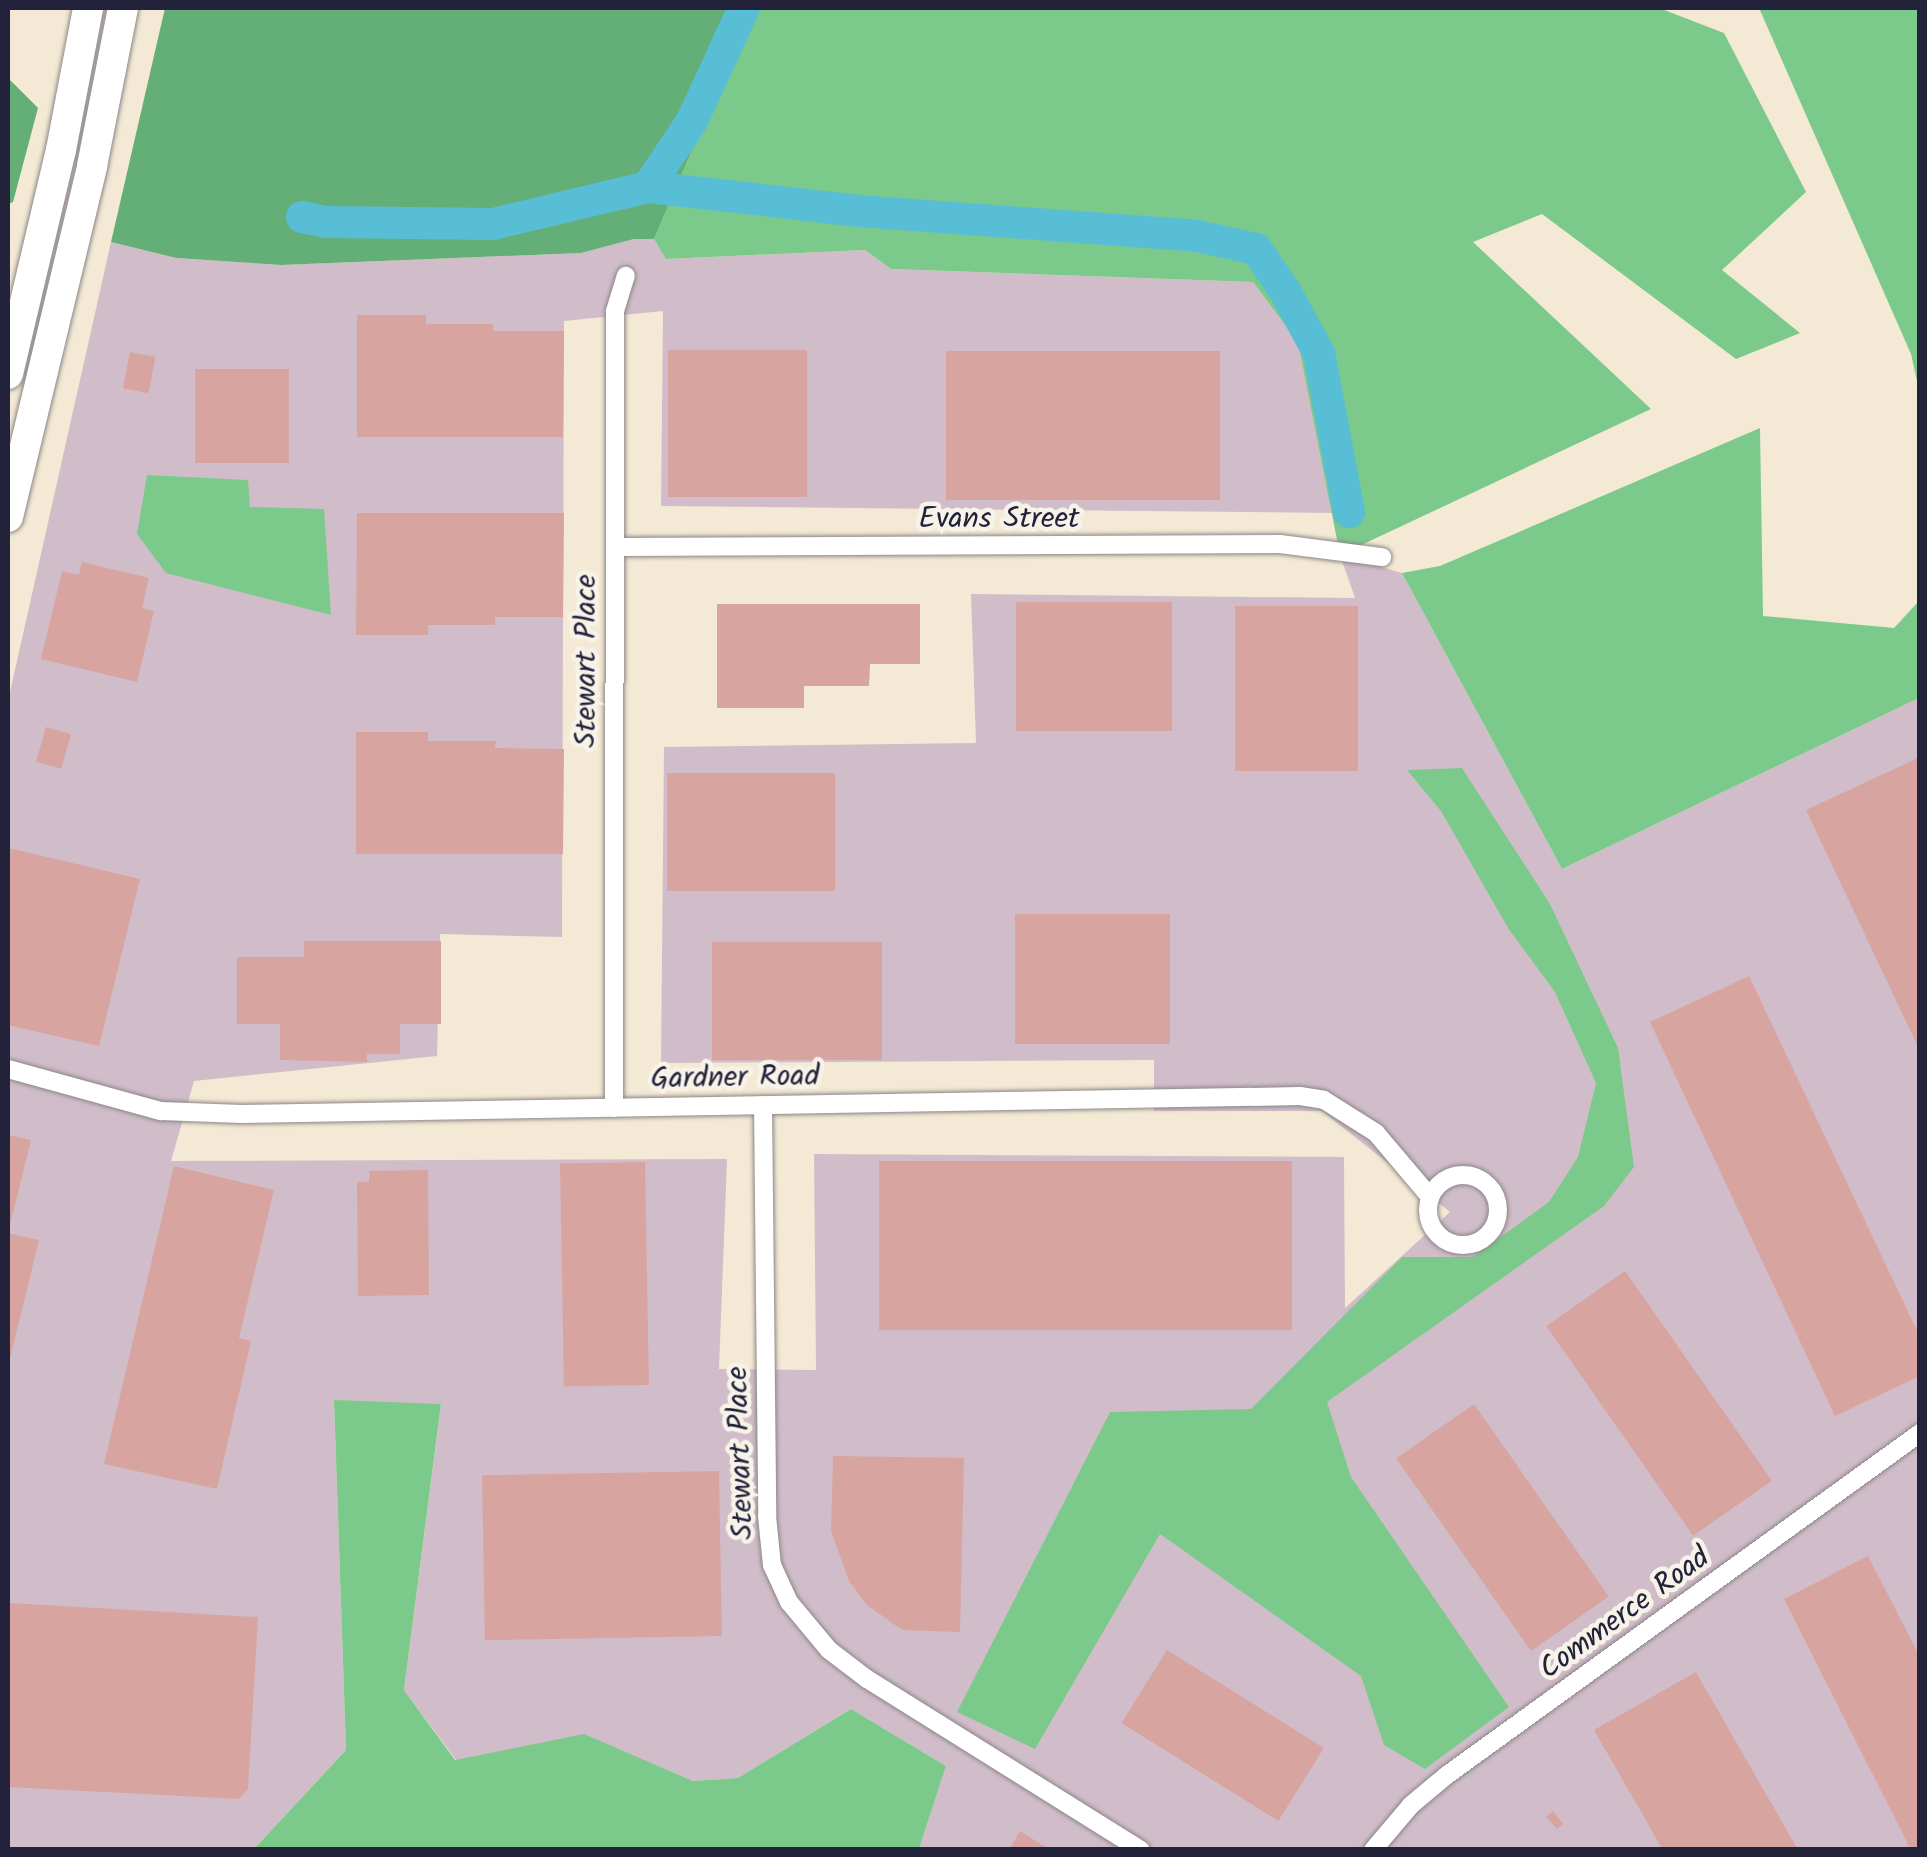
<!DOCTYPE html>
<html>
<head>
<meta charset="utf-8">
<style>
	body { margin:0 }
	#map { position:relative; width:1927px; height:1857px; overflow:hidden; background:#f4e9d4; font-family:Kalam,sans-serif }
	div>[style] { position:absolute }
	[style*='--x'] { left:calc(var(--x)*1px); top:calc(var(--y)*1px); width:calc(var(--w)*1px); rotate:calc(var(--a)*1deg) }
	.industrial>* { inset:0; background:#d1bdca }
	.green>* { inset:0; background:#7bca8b }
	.forest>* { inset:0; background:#64ae77 }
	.river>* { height:32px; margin:-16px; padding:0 16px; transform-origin:16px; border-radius:16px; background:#58bed5 }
	.building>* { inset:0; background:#d7a4a0; transform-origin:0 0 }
	.roads { filter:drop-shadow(0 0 2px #8b8688) drop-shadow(0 0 2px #8b8688) }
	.street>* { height:18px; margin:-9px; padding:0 9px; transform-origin:9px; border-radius:9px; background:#fff }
	.street>.ring { margin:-9px; padding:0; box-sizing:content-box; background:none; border:18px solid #fff; border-radius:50% }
	.highway>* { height:30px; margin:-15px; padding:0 15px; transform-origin:15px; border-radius:15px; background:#fff }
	span { translate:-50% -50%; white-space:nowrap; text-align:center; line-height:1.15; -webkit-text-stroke:9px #f7f3e8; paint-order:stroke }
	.street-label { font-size:30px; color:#22223b }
	.frame { position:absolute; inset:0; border:10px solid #22223b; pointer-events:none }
</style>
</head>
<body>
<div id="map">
	<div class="industrial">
		<div style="clip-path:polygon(634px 239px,654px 239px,667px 259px,865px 250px,891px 269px,1253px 282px,1298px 341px,1333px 513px,661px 506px,663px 311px,564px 321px,562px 937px,440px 934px,437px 1056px,194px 1081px,171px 1161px,727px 1159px,719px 1369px,816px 1370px,814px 1154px,1344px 1157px,1345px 1308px,1450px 1212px,1322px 1111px,1154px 1111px,1154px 1060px,661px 1063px,664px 747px,976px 743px,971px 594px,1355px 598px,1340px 555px,1402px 573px,1562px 869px,1919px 698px,1919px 1849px,919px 1849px,946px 1766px,851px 1709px,738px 1778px,693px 1781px,584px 1735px,456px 1760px,404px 1690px,441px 1405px,334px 1401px,346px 1750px,254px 1849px,8px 1850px,8px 701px,111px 242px,176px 258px,281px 265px,581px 253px)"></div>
	</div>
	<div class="green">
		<div style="clip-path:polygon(753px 8px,1659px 8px,1724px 33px,1806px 192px,1722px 270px,1800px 333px,1736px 359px,1542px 214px,1473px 242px,1651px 409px,1340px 555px,1298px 342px,1253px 282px,891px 269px,865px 250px,666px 259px,654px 239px)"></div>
		<div style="clip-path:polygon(1759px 8px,1919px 8px,1919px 390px,1911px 354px)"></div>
		<div style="clip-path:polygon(1760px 428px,1763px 616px,1894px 628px,1919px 601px,1919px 698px,1562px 869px,1402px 573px,1440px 566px)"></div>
		<div style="clip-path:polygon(147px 475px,248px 480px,250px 507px,324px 509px,331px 615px,166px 573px,137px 534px)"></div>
		<div style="clip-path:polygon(1462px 768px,1550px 904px,1618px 1048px,1634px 1167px,1604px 1206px,1327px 1402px,1351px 1477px,1509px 1707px,1425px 1769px,1384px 1745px,1361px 1676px,1160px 1534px,1035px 1749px,957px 1712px,1110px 1412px,1251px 1409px,1402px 1257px,1473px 1257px,1549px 1202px,1578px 1157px,1596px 1083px,1555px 992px,1508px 928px,1441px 811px,1407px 770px)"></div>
		<div style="clip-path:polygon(334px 1400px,441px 1404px,404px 1690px,455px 1760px,584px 1734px,693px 1781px,738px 1778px,851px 1709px,946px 1766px,919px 1849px,254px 1849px,346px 1750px)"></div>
	</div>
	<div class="forest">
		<div style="clip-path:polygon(165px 8px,753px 8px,654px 239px,634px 239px,581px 253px,281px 265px,176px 258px,111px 242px)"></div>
		<div style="clip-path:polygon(8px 78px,38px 108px,13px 202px,8px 204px)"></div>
	</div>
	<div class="river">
		<div style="--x:744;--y:8;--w:124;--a:114.7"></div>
		<div style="--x:692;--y:121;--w:79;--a:123.7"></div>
		<div style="--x:648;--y:187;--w:212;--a:6.5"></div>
		<div style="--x:859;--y:211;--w:339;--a:4.2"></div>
		<div style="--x:1197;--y:236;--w:60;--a:12.4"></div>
		<div style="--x:1256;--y:249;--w:51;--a:55.4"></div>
		<div style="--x:1285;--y:291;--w:71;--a:61.3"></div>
		<div style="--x:1319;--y:353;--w:162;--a:79.3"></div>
		<div style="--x:302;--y:217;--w:25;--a:12"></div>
		<div style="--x:326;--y:222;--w:167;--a:0.7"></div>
		<div style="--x:493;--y:224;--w:159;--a:-13.4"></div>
	</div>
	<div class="building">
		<div style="clip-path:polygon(357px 315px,426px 315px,426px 324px,493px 324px,493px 331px,564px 331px,563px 437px,357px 437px)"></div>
		<div style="left:807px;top:350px;width:147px;height:139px;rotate:90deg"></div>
		<div style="left:1220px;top:351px;width:149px;height:274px;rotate:90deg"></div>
		<div style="left:130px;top:352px;width:26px;height:37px;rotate:11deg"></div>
		<div style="left:195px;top:369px;width:94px;height:94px"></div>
		<div style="clip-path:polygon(357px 513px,564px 513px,563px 617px,495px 617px,495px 625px,428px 625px,428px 635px,356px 635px)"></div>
		<div style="clip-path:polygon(82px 562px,149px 578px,142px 608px,154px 611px,137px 682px,41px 659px,62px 571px,79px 575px)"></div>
		<div style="left:1172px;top:602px;width:129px;height:156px;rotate:90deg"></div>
		<div style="clip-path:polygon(717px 604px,920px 604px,920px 664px,870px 664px,869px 686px,804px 686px,804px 708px,717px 708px)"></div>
		<div style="left:1235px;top:606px;width:123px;height:165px"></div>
		<div style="left:46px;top:727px;width:26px;height:36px;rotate:16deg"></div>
		<div style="clip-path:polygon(356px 732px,428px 732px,428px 741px,496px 741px,495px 748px,564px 749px,563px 854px,356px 854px)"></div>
		<div style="clip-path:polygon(1920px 757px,1920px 1051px,1806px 810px)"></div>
		<div style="left:667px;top:773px;width:168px;height:118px"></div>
		<div style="clip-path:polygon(13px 849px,140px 879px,99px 1046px,8px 1025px,8px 850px)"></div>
		<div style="left:1170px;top:914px;width:130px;height:155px;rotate:90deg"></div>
		<div style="clip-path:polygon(304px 941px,441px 941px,441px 1024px,400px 1024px,400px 1054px,367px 1054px,367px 1062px,280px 1060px,280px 1024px,237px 1024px,237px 957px,304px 957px)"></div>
		<div style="left:712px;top:942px;width:170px;height:118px"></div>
		<div style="clip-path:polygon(1749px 976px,1920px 1337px,1920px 1376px,1835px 1416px,1650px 1022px)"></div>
		<div style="clip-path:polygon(8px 1135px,31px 1140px,9px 1229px,8px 1229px)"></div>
		<div style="left:879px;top:1161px;width:413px;height:169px"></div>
		<div style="left:645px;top:1162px;width:223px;height:85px;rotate:89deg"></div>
		<div style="clip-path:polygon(174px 1166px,274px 1190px,239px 1338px,251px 1341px,217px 1489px,104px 1464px)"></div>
		<div style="clip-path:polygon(428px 1170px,429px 1295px,358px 1296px,357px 1182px,369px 1182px,369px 1171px)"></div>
		<div style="clip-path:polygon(8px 1233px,39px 1240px,9px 1363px,8px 1363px)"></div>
		<div style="left:1625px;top:1271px;width:256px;height:96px;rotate:55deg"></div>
		<div style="left:1474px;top:1404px;width:235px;height:95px;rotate:55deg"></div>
		<div style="clip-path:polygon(833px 1456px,964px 1458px,960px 1632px,902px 1630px,867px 1605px,849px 1581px,831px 1531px)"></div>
		<div style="left:719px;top:1471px;width:165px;height:237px;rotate:89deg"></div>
		<div style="clip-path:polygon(1868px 1556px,1920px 1657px,1920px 1850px,1911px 1850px,1784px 1599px)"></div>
		<div style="clip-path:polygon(8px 1603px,258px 1617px,248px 1789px,239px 1799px,8px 1787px)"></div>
		<div style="left:1167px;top:1650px;width:185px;height:86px;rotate:32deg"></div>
		<div style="clip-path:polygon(1696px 1672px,1798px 1850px,1663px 1850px,1594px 1730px)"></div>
		<div style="clip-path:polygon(1553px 1811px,1563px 1824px,1557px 1829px,1546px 1817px)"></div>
		<div style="clip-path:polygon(1020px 1831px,1050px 1850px,1009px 1850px)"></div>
	</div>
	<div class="roads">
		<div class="street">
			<div style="--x:615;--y:547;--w:665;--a:-0.26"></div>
			<div style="--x:1280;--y:544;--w:103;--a:7.3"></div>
			<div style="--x:8;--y:1069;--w:159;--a:15.4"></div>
			<div style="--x:161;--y:1111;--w:81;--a:2.1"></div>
			<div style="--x:242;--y:1114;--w:1058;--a:-0.97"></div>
			<div style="--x:1300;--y:1096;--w:24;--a:9"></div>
			<div style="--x:1324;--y:1100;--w:62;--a:32.4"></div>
			<div style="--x:1376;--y:1133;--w:84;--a:49.8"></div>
			<div style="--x:763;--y:1105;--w:411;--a:89.4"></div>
			<div style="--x:767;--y:1516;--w:49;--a:84.2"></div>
			<div style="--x:772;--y:1565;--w:41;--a:65.3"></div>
			<div style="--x:789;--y:1602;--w:62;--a:50.2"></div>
			<div style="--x:829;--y:1650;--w:48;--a:37.3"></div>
			<div style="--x:867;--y:1679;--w:323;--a:32"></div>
			<div style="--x:614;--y:1108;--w:797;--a:-89.93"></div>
			<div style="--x:615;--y:311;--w:37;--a:-73"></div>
			<div class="ring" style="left:1428px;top:1175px;width:52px;height:52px"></div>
			<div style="--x:1373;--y:1850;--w:59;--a:-49.8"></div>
			<div style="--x:1411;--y:1805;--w:47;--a:-39.8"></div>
			<div style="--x:1447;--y:1775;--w:584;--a:-35.87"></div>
		</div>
		<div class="highway">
			<div style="--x:8;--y:374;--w:230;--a:-76.7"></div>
			<div style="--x:61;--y:150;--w:145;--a:-79.2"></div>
			<div style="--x:8;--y:517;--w:361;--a:-76.5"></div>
			<div style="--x:92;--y:166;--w:161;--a:-78.9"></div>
		</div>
	</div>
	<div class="street-label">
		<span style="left:999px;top:519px">Evans Street</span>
		<span style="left:587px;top:661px;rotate:-90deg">Stewart Place</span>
		<span style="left:735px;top:1078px;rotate:-1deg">Gardner Road</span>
		<span style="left:741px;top:1453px;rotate:-92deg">Stewart Place</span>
		<span style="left:1625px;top:1614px;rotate:-36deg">Commerce Road</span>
	</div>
	<div class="frame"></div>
</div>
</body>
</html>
